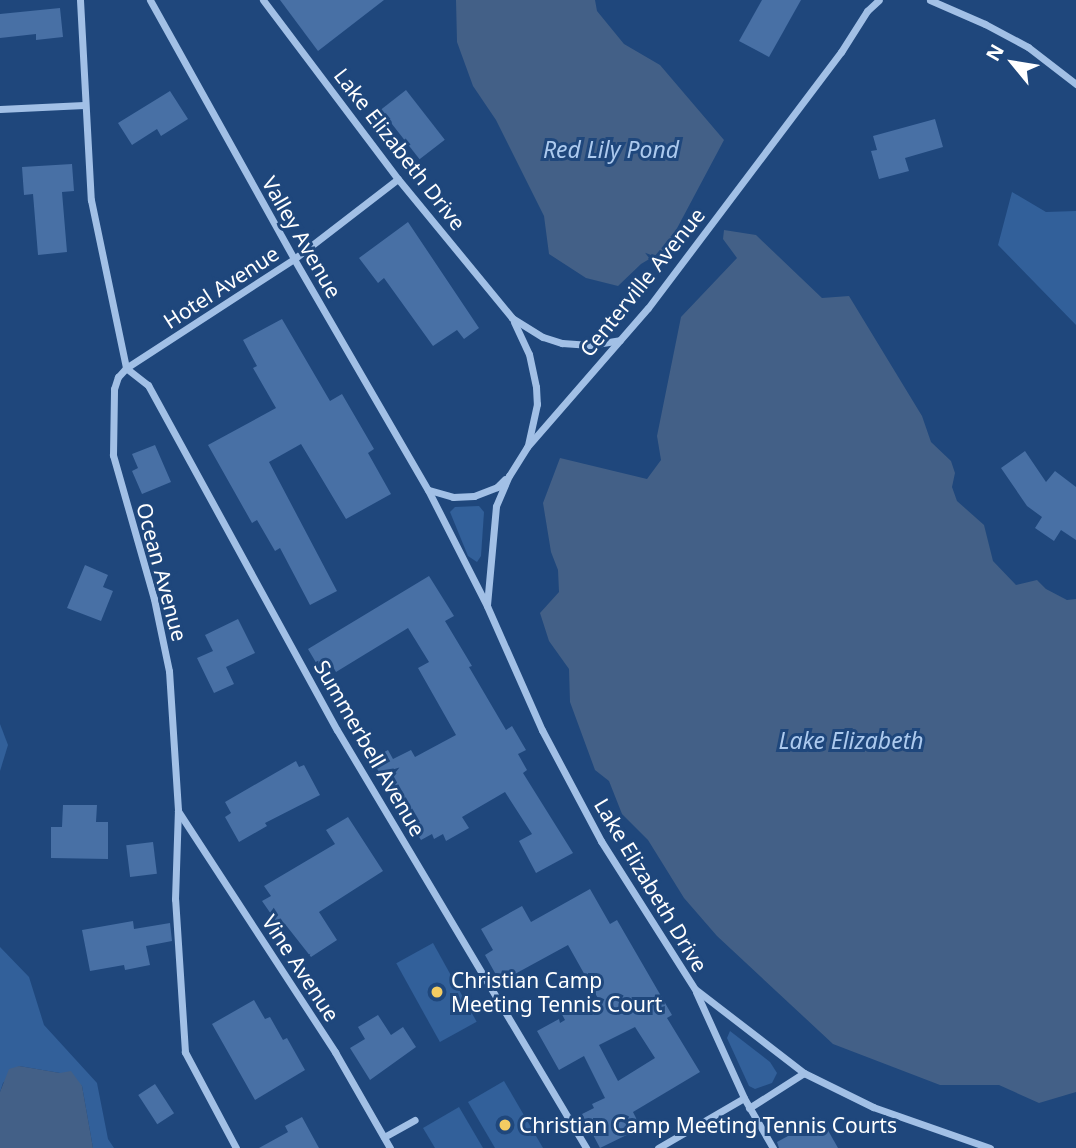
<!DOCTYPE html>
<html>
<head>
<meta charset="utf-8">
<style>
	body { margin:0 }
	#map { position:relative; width:1076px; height:1148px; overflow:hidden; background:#1f477c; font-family:"Noto Sans",sans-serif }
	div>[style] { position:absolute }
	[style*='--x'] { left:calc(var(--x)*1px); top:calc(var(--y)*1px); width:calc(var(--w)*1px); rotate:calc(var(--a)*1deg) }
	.green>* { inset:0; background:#32609a; transform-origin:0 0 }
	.water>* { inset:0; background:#436087 }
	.building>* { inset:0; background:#4870a5; transform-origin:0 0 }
	.street>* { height:7px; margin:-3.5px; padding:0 3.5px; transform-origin:3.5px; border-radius:3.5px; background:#a2c0e6 }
	.dots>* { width:19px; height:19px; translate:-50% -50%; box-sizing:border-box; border:4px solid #1f477c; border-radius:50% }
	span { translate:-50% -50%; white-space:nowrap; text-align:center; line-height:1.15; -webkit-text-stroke:6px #1f477c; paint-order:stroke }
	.street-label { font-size:21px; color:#fff }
	.poi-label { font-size:21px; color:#fff }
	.left { translate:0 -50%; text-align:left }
	.water-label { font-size:23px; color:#adcaee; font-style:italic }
	.north { position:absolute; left:978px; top:28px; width:70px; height:70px; -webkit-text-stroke:5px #1f477c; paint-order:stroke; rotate:300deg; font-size:19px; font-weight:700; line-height:28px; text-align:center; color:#fff }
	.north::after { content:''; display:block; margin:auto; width:24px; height:32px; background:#fff; clip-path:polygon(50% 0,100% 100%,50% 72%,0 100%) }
</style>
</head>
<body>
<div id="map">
	<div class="green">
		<div style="clip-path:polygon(1012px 192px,1046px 212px,1076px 211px,1076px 325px,998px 245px)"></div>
		<div style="clip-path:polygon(479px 506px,484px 512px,481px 556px,477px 562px,468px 556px,450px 512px,455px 507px)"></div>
		<div style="clip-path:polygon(0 724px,8px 745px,0 771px)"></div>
		<div style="left:433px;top:943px;width:90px;height:42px;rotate:61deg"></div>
		<div style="clip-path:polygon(0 947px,29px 977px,44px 1025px,97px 1083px,108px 1139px,114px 1148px,93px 1148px,82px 1086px,60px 1073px,19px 1066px,3px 1083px,0 1092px)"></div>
		<div style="clip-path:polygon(730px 1031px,770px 1062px,777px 1073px,772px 1083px,755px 1089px,749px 1086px,727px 1038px)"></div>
		<div style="clip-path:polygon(504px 1081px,543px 1148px,495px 1148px,468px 1102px)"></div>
		<div style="clip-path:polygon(459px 1107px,483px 1148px,435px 1148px,423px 1128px)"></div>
	</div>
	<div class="water">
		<div style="clip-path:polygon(456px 0,595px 0,597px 11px,624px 44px,660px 65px,724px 140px,666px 249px,641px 264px,618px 286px,586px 278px,549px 254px,544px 216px,496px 120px,473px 86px,457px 42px)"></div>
		<div style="clip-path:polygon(724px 230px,756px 235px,822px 298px,849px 296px,922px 416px,931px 442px,951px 461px,955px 473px,952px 487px,957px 501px,984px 525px,993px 561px,1016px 585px,1037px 580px,1046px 589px,1067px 600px,1076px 599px,1076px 1092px,1039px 1103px,999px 1085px,940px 1085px,833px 1044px,717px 936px,684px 898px,648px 840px,622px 814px,609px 781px,595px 770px,570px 702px,569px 669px,549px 641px,540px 613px,559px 592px,558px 570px,551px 552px,543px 503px,560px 458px,647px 479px,661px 460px,657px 436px,681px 317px,737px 258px,723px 239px)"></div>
		<div style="clip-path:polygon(19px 1066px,60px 1073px,71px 1071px,82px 1086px,93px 1148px,0 1148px,0 1092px,9px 1069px)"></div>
	</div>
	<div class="building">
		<div style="clip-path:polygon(280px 0,384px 0,318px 51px)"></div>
		<div style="clip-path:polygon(762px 0,801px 0,769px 57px,739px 41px)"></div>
		<div style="clip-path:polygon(60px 8px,63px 37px,36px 40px,36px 34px,0 38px,0 14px)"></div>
		<div style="left:406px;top:90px;width:63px;height:32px;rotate:52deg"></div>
		<div style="clip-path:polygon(170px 91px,188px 119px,161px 136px,157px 129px,132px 145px,118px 123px)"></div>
		<div style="clip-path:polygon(935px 119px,943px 147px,905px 158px,909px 171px,879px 179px,871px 151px,877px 150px,873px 136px)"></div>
		<div style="clip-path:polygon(72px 164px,74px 191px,62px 192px,67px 252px,38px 255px,33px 194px,24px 195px,22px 167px)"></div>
		<div style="clip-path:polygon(408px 222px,479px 328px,464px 339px,457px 330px,433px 346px,384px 278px,378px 283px,359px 258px)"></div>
		<div style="clip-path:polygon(282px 319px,330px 401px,342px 394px,374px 449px,368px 453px,391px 494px,346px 519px,301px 444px,269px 462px,337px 591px,310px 605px,280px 548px,275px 551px,257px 520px,252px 523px,208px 445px,276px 408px,253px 368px,257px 366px,243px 340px)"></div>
		<div style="clip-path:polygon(155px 445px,171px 482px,142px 494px,132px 471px,138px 468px,132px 454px)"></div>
		<div style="clip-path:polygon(1025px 451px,1046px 482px,1055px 471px,1076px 487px,1076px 540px,1061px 530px,1054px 541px,1035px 528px,1042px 517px,1027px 506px,1001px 468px)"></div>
		<div style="clip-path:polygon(85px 565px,108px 575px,103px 587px,113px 591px,101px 621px,67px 608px)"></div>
		<div style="clip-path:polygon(429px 576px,454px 616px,445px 621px,472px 666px,469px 667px,506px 730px,512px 726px,526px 750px,518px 754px,527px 770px,523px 773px,573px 853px,536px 873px,519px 841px,532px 834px,505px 792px,462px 817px,469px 828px,446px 841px,443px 834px,434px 839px,432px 834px,421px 840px,371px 759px,388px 750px,393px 759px,411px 750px,415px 757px,456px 735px,418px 668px,429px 662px,408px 628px,336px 672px,332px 665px,321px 671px,308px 649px)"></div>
		<div style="clip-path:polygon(238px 619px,255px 653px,226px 667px,234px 684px,214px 693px,197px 658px,213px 651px,205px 635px)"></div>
		<div style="clip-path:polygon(296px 761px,299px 767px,304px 765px,320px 795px,265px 823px,267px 826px,239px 842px,225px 817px,231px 813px,225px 802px)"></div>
		<div style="clip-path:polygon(63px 805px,97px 805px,96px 822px,108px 822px,108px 859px,51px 858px,51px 827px,62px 827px)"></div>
		<div style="clip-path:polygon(348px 817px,383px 871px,319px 912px,337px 940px,311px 957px,285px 924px,280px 927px,262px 901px,271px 896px,264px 886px,335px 844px,326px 830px)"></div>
		<div style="left:153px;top:842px;width:32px;height:27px;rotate:83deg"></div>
		<div style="clip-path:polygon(evenodd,590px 889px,610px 924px,617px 920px,672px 1015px,667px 1018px,700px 1072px,633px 1112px,641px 1128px,600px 1148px,582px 1114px,594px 1108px,592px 1104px,605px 1098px,584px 1056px,559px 1070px,537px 1031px,559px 1019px,560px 1023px,565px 1020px,558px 1007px,574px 999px,581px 1012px,600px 1002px,568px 945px,500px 982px,485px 955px,493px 950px,481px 929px,522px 906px,531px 922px,590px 889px,635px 1027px,655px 1058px,618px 1081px,599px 1045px,635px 1027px)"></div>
		<div style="clip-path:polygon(133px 921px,134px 929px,170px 923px,172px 941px,146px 946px,150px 965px,125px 970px,124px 965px,90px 971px,82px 930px)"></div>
		<div style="clip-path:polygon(254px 1000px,265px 1019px,270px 1017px,283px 1040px,287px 1038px,305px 1070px,255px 1100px,212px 1024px)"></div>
		<div style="clip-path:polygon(378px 1015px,391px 1035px,403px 1027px,416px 1047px,370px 1080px,350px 1048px,365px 1039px,358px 1027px)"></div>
		<div style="left:155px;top:1084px;width:35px;height:20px;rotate:57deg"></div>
		<div style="clip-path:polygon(302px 1117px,319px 1148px,259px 1148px,288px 1132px,285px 1126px)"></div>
		<div style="clip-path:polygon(821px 1118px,838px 1148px,779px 1148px,777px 1142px)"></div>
	</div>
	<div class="street">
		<div style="--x:80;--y:0;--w:200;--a:86.9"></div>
		<div style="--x:91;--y:200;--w:172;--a:78.2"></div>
		<div style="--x:150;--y:0;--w:296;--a:60.9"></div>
		<div style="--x:294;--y:259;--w:267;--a:59.9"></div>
		<div style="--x:428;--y:490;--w:130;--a:63"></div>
		<div style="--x:487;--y:606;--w:136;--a:66.1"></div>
		<div style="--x:542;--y:730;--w:126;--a:62"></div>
		<div style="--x:601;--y:841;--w:175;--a:57.6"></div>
		<div style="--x:695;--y:989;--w:138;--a:37.6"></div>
		<div style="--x:804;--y:1073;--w:77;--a:26.2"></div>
		<div style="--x:873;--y:1107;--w:124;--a:19.3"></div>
		<div style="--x:263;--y:0;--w:224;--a:53"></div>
		<div style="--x:398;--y:179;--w:180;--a:50.6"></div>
		<div style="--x:512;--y:318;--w:36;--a:32"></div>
		<div style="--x:543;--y:337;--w:20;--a:18"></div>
		<div style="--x:562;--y:343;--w:28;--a:4"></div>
		<div style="--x:590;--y:345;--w:30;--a:-9"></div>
		<div style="--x:930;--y:0;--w:60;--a:23.6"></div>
		<div style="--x:985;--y:24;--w:49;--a:28.1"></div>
		<div style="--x:1028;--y:47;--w:61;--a:37.6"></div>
		<div style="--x:0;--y:109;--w:84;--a:-2.7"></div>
		<div style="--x:514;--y:322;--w:35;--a:65"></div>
		<div style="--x:529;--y:354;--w:34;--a:78"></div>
		<div style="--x:536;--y:387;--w:17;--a:87"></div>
		<div style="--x:537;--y:404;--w:42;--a:102.4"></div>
		<div style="--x:126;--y:368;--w:28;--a:38"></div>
		<div style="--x:148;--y:385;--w:393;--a:61.3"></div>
		<div style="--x:337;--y:730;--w:487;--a:59.2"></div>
		<div style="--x:429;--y:490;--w:25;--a:16"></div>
		<div style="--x:453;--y:497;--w:21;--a:-3"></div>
		<div style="--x:474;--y:496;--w:25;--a:-21"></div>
		<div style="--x:497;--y:487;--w:11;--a:-45"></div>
		<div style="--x:487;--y:605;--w:99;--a:-84.8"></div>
		<div style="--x:496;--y:506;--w:33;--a:-67"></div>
		<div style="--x:509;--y:476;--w:34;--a:-58"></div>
		<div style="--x:527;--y:447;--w:184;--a:-49"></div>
		<div style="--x:648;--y:308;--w:321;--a:-53"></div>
		<div style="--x:841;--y:52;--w:49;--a:-57.6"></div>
		<div style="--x:867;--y:11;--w:16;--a:-43"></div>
		<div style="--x:178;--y:811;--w:288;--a:56.9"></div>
		<div style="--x:335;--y:1052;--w:111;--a:60.2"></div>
		<div style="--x:696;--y:992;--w:116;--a:65.6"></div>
		<div style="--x:744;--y:1098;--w:58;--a:59.9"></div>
		<div style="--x:749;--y:1108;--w:65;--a:-32.5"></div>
		<div style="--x:384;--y:1137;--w:35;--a:-29"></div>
		<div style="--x:236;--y:1148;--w:109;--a:-118"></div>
		<div style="--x:185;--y:1052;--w:153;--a:-93.7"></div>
		<div style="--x:175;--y:899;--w:89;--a:-88.1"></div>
		<div style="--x:178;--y:810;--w:139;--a:-93.7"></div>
		<div style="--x:169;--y:671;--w:74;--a:-101.8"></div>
		<div style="--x:154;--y:599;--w:150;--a:-105.9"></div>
		<div style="--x:113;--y:455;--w:66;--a:-89.1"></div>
		<div style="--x:114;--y:389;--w:13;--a:-72"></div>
		<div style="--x:118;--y:377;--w:12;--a:-48"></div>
		<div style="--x:126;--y:368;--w:200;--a:-33"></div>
		<div style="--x:294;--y:259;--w:131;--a:-37.6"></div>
		<div style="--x:658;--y:1148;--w:99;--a:-30.2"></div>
	</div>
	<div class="dots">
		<div style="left:437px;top:992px;background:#f4cc62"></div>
		<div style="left:505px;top:1125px;background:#f4cc62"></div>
	</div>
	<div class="street-label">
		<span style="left:400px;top:149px;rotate:52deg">Lake Elizabeth Drive</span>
		<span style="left:302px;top:237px;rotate:60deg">Valley Avenue</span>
		<span style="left:642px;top:282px;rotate:-51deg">Centerville Avenue</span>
		<span style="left:221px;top:287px;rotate:-33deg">Hotel Avenue</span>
		<span style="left:162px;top:572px;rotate:75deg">Ocean Avenue</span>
		<span style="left:370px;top:748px;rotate:60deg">Summerbell Avenue</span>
		<span style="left:651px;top:885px;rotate:59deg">Lake Elizabeth Drive</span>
		<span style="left:301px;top:968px;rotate:57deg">Vine Avenue</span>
	</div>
	<div class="poi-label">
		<span class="left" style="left:451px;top:992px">Christian Camp<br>Meeting Tennis Court</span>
		<span class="left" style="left:519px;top:1125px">Christian Camp Meeting Tennis Courts</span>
	</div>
	<div class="water-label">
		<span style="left:611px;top:149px">Red Lily Pond</span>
		<span style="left:851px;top:740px">Lake Elizabeth</span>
	</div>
	<div class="north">N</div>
</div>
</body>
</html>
